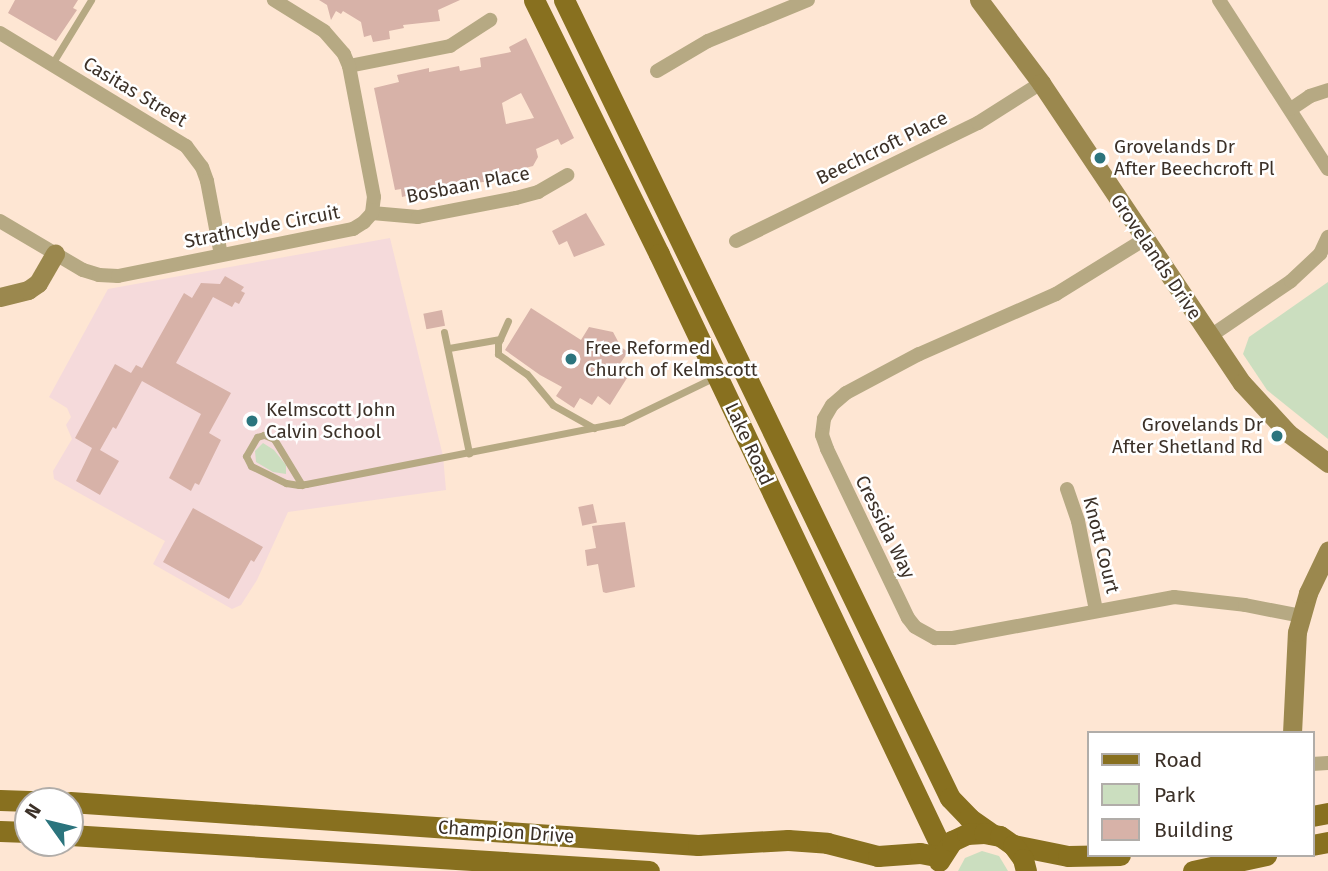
<!DOCTYPE html>
<html>
<head>
<meta charset="utf-8">
<style>
	body { margin:0 }
	#map { position:relative; width:1328px; height:871px; overflow:hidden; background:#fee6d3; font-family:"Fira Sans",sans-serif }
	div>[style] { position:absolute }
	[style*='--x'] { left:calc(var(--x)*1px); top:calc(var(--y)*1px); width:calc(var(--w)*1px); rotate:calc(var(--a)*1deg) }
	.education>* { inset:0; background:#f5dadb }
	.green>* { inset:0; background:#cbdebf }
	.building>* { inset:0; background:#d7b2a8; transform-origin:0 0 }
	.lane>* { height:7px; margin:-3.5px; padding:0 3.5px; transform-origin:3.5px; border-radius:3.5px; background:#b6a983 }
	.street>* { height:14px; margin:-7px; padding:0 7px; transform-origin:7px; border-radius:7px; background:#b6a983 }
	.secondary>* { height:19px; margin:-9.5px; padding:0 9.5px; transform-origin:9.5px; border-radius:9.5px; background:#9b884e }
	.primary>* { height:21px; margin:-10.5px; padding:0 10.5px; transform-origin:10.5px; border-radius:10.5px; background:#88701f }
	.dots>* { width:19px; height:19px; translate:-50% -50%; box-sizing:border-box; border:4px solid #fff; border-radius:50% }
	span { translate:-50% -50%; white-space:nowrap; text-align:center; line-height:1.15; -webkit-text-stroke:5px #fff; paint-order:stroke }
	.street-label { font-size:19px; color:#3c3128 }
	.poi-label { font-size:19px; color:#3c3128 }
	.left { translate:0 -50%; text-align:left }
	.right { translate:-100% -50%; text-align:right }
	.legend { position:absolute; left:1087px; top:731px; width:228px; height:126px; box-sizing:border-box; background:#fff; border:2px solid #b1ada9; margin:0; padding:9px 12px; list-style:none; font-size:21px; color:#3c3128 }
	.legend li { display:flex; align-items:center; gap:14px; height:35px }
	.legend b { width:35px; border:2px solid #b1ada9 }
	.north { position:absolute; left:14px; top:787px; width:70px; height:70px; box-sizing:border-box; background:#fff; border:2px solid #b1ada9; border-radius:50%; rotate:304deg; font-size:19px; font-weight:700; line-height:28px; text-align:center; color:#3c3128 }
	.north::after { content:''; display:block; margin:auto; width:24px; height:32px; background:#2b747d; clip-path:polygon(50% 0,100% 100%,50% 72%,0 100%) }
</style>
</head>
<body>
<div id="map">
	<div class="education">
		<div style="clip-path:polygon(390px 238px,443px 456px,446px 490px,288px 512px,257px 580px,241px 605px,232px 609px,153px 564px,165px 541px,54px 479px,53px 471px,72px 439px,66px 425px,71px 417px,67px 408px,49px 397px,108px 289px)"></div>
	</div>
	<div class="green">
		<div style="clip-path:polygon(1328px 282px,1328px 439px,1267px 390px,1243px 354px,1249px 337px)"></div>
		<div style="clip-path:polygon(263px 443px,274px 450px,286px 465px,286px 474px,273px 472px,256px 462px,255px 451px)"></div>
		<div style="clip-path:polygon(982px 851px,999px 856px,1008px 871px,958px 871px,965px 858px)"></div>
	</div>
	<div class="building">
		<div style="clip-path:polygon(15px 0,78px 0,73px 8px,77px 10px,56px 41px,8px 13px)"></div>
		<div style="clip-path:polygon(319px 0,460px 0,438px 10px,440px 21px,403px 25px,404px 28px,389px 31px,390px 39px,373px 42px,371px 35px,364px 37px,361px 22px,343px 11px,341px 14px,336px 11px,331px 20px,327px 5px)"></div>
		<div style="clip-path:polygon(evenodd,526px 38px,574px 138px,561px 145px,558px 139px,536px 149px,538px 157px,533px 166px,510px 172px,511px 178px,440px 188px,441px 193px,407px 200px,406px 196px,402px 197px,401px 189px,395px 190px,374px 88px,399px 82px,397px 75px,429px 68px,429px 72px,459px 66px,460px 71px,481px 67px,480px 58px,511px 52px,509px 47px,526px 38px,521px 93px,534px 118px,506px 124px,502px 103px,521px 93px)"></div>
		<div style="clip-path:polygon(586px 213px,605px 245px,574px 257px,567px 241px,559px 245px,552px 231px)"></div>
		<div style="clip-path:polygon(225px 276px,244px 287px,241px 291px,245px 293px,239px 304px,235px 302px,232px 307px,213px 297px,176px 363px,231px 393px,209px 433px,221px 440px,199px 485px,195px 483px,191px 491px,169px 478px,201px 414px,142px 381px,116px 429px,113px 427px,100px 450px,119px 461px,100px 495px,76px 481px,92px 448px,75px 438px,115px 364px,131px 373px,136px 365px,142px 368px,184px 293px,192px 298px,201px 283px,220px 284px)"></div>
		<div style="clip-path:polygon(531px 308px,581px 340px,589px 327px,613px 332px,621px 347px,628px 352px,615px 371px,627px 378px,610px 405px,598px 396px,592px 405px,580px 398px,574px 408px,556px 396px,562px 387px,540px 375px,505px 350px)"></div>
		<div style="left:442px;top:310px;width:16px;height:19px;rotate:79deg"></div>
		<div style="left:593px;top:504px;width:19px;height:15px;rotate:78deg"></div>
		<div style="clip-path:polygon(193px 508px,263px 547px,254px 562px,251px 560px,229px 599px,163px 562px)"></div>
		<div style="clip-path:polygon(625px 522px,635px 587px,606px 593px,603px 592px,598px 564px,587px 566px,585px 550px,596px 548px,592px 526px)"></div>
	</div>
	<div class="lane">
		<div style="--x:52;--y:64;--w:75;--a:-58.6"></div>
		<div style="--x:508;--y:321;--w:24;--a:114"></div>
		<div style="--x:498;--y:343;--w:11;--a:90"></div>
		<div style="--x:498;--y:354;--w:35;--a:35"></div>
		<div style="--x:527;--y:374;--w:40;--a:50"></div>
		<div style="--x:553;--y:405;--w:47;--a:29.3"></div>
		<div style="--x:444;--y:332;--w:124;--a:78.3"></div>
		<div style="--x:449;--y:348;--w:52;--a:-10"></div>
		<div style="--x:302;--y:485;--w:54;--a:-121.3"></div>
		<div style="--x:274;--y:439;--w:11;--a:-158"></div>
		<div style="--x:264;--y:435;--w:7;--a:164"></div>
		<div style="--x:257;--y:437;--w:22;--a:120"></div>
		<div style="--x:246;--y:456;--w:11;--a:63"></div>
		<div style="--x:251;--y:466;--w:39;--a:26"></div>
		<div style="--x:286;--y:483;--w:13;--a:9"></div>
		<div style="--x:299;--y:485;--w:7;--a:-8"></div>
		<div style="--x:306;--y:484;--w:322;--a:-11.1"></div>
		<div style="--x:622;--y:422;--w:103;--a:-25.8"></div>
	</div>
	<div class="street">
		<div style="--x:1219;--y:0;--w:201;--a:57.2"></div>
		<div style="--x:0;--y:33;--w:218;--a:31.3"></div>
		<div style="--x:186;--y:146;--w:26;--a:53"></div>
		<div style="--x:202;--y:167;--w:15;--a:70"></div>
		<div style="--x:207;--y:181;--w:75;--a:79.3"></div>
		<div style="--x:349;--y:66;--w:103;--a:-11.2"></div>
		<div style="--x:450;--y:46;--w:48;--a:-33"></div>
		<div style="--x:657;--y:71;--w:59;--a:-30.5"></div>
		<div style="--x:708;--y:41;--w:108;--a:-22.3"></div>
		<div style="--x:1291;--y:109;--w:23;--a:-34"></div>
		<div style="--x:1310;--y:96;--w:19;--a:-18"></div>
		<div style="--x:372;--y:213;--w:46;--a:5"></div>
		<div style="--x:418;--y:217;--w:100;--a:-11"></div>
		<div style="--x:516;--y:198;--w:23;--a:-15"></div>
		<div style="--x:538;--y:192;--w:34;--a:-30"></div>
		<div style="--x:0;--y:221;--w:96;--a:30.6"></div>
		<div style="--x:83;--y:270;--w:17;--a:17"></div>
		<div style="--x:99;--y:275;--w:19;--a:3"></div>
		<div style="--x:118;--y:276;--w:240;--a:-11.3"></div>
		<div style="--x:353;--y:229;--w:13;--a:-32"></div>
		<div style="--x:364;--y:222;--w:12;--a:-48"></div>
		<div style="--x:372;--y:213;--w:16;--a:-83"></div>
		<div style="--x:374;--y:197;--w:133;--a:-100.8"></div>
		<div style="--x:349;--y:66;--w:13;--a:-113"></div>
		<div style="--x:344;--y:54;--w:30;--a:-131"></div>
		<div style="--x:324;--y:31;--w:59;--a:-148.2"></div>
		<div style="--x:1145;--y:239;--w:105;--a:148.3"></div>
		<div style="--x:1056;--y:294;--w:150;--a:156.3"></div>
		<div style="--x:919;--y:354;--w:83;--a:151.9"></div>
		<div style="--x:846;--y:393;--w:18;--a:139"></div>
		<div style="--x:832;--y:405;--w:16;--a:120"></div>
		<div style="--x:824;--y:419;--w:16;--a:97"></div>
		<div style="--x:822;--y:435;--w:15;--a:70"></div>
		<div style="--x:827;--y:449;--w:187;--a:64.4"></div>
		<div style="--x:908;--y:618;--w:11;--a:52"></div>
		<div style="--x:915;--y:627;--w:23;--a:29"></div>
		<div style="--x:935;--y:638;--w:18;--a:0"></div>
		<div style="--x:953;--y:638;--w:225;--a:-10.5"></div>
		<div style="--x:1174;--y:597;--w:71;--a:6.4"></div>
		<div style="--x:1245;--y:605;--w:57;--a:11.1"></div>
		<div style="--x:736;--y:241;--w:269;--a:-26"></div>
		<div style="--x:978;--y:123;--w:75;--a:-32.4"></div>
		<div style="--x:1209;--y:337;--w:99;--a:-34.3"></div>
		<div style="--x:1291;--y:281;--w:40;--a:-43"></div>
		<div style="--x:1320;--y:254;--w:19;--a:-65"></div>
		<div style="--x:1067;--y:489;--w:34;--a:71"></div>
		<div style="--x:1078;--y:521;--w:91;--a:78.6"></div>
		<div style="--x:1312;--y:764;--w:16;--a:-4"></div>
	</div>
	<div class="secondary">
		<div style="--x:979;--y:0;--w:104;--a:53.2"></div>
		<div style="--x:1041;--y:83;--w:361;--a:56.2"></div>
		<div style="--x:1242;--y:383;--w:68;--a:47.4"></div>
		<div style="--x:1288;--y:433;--w:50;--a:36.9"></div>
		<div style="--x:0;--y:297;--w:29;--a:-14"></div>
		<div style="--x:28;--y:290;--w:12;--a:-35"></div>
		<div style="--x:38;--y:283;--w:34;--a:-60"></div>
		<div style="--x:1292;--y:733;--w:101;--a:-87.2"></div>
		<div style="--x:1297;--y:632;--w:41;--a:-74.2"></div>
		<div style="--x:1308;--y:593;--w:47;--a:-64.5"></div>
	</div>
	<div class="primary">
		<div style="--x:534;--y:0;--w:283;--a:63.8"></div>
		<div style="--x:659;--y:254;--w:661;--a:64.56"></div>
		<div style="--x:564;--y:0;--w:886;--a:64.19"></div>
		<div style="--x:950;--y:798;--w:28;--a:46"></div>
		<div style="--x:969;--y:818;--w:28;--a:35"></div>
		<div style="--x:0;--y:800;--w:37;--a:2"></div>
		<div style="--x:70;--y:802;--w:629;--a:3.92"></div>
		<div style="--x:698;--y:845;--w:90;--a:-3.2"></div>
		<div style="--x:788;--y:840;--w:39;--a:4"></div>
		<div style="--x:827;--y:843;--w:53;--a:14.3"></div>
		<div style="--x:878;--y:856;--w:42;--a:-4.1"></div>
		<div style="--x:920;--y:853;--w:20;--a:11"></div>
		<div style="--x:1312;--y:816;--w:16;--a:-11"></div>
		<div style="--x:0;--y:831;--w:28;--a:2"></div>
		<div style="--x:70;--y:835;--w:580;--a:3.56"></div>
		<div style="--x:1013;--y:845;--w:56;--a:11.3"></div>
		<div style="--x:1068;--y:856;--w:52;--a:-1.1"></div>
		<div style="--x:1312;--y:845;--w:16;--a:-11"></div>
		<div style="--x:939;--y:861;--w:24;--a:-57"></div>
		<div style="--x:952;--y:841;--w:17;--a:-25"></div>
		<div style="--x:967;--y:834;--w:17;--a:-3"></div>
		<div style="--x:984;--y:833;--w:16;--a:11"></div>
		<div style="--x:1000;--y:836;--w:16;--a:35"></div>
		<div style="--x:1013;--y:845;--w:17;--a:54"></div>
		<div style="--x:1023;--y:859;--w:12;--a:76"></div>
		<div style="--x:1193;--y:871;--w:75;--a:-12.4"></div>
	</div>
	<div class="dots">
		<div style="left:1100px;top:158px;background:#2b747d"></div>
		<div style="left:571px;top:359px;background:#2b747d"></div>
		<div style="left:252px;top:421px;background:#2b747d"></div>
		<div style="left:1277px;top:436px;background:#2b747d"></div>
	</div>
	<div class="street-label">
		<span style="left:135px;top:92px;rotate:31deg">Casitas Street</span>
		<span style="left:882px;top:148px;rotate:-26deg">Beechcroft Place</span>
		<span style="left:468px;top:185px;rotate:-11deg">Bosbaan Place</span>
		<span style="left:262px;top:227px;rotate:-11deg">Strathclyde Circuit</span>
		<span style="left:1156px;top:257px;rotate:56deg">Grovelands Drive</span>
		<span style="left:749px;top:444px;rotate:65deg">Lake Road</span>
		<span style="left:885px;top:527px;rotate:64deg">Cressida Way</span>
		<span style="left:1101px;top:545px;rotate:76deg">Knott Court</span>
		<span style="left:506px;top:832px;rotate:4deg">Champion Drive</span>
	</div>
	<div class="poi-label">
		<span class="left" style="left:1114px;top:158px">Grovelands Dr<br>After Beechcroft Pl</span>
		<span class="left" style="left:585px;top:359px">Free Reformed<br>Church of Kelmscott</span>
		<span class="left" style="left:266px;top:421px">Kelmscott John<br>Calvin School</span>
		<span class="right" style="left:1263px;top:436px">Grovelands Dr<br>After Shetland Rd</span>
	</div>
	<ul class="legend">
	<li><b style="height:9px;background:#88701f"></b>Road</li>
	<li><b style="height:19px;background:#cbdebf"></b>Park</li>
	<li><b style="height:19px;background:#d7b2a8"></b>Building</li>
	</ul>
	<div class="north">N</div>
</div>
</body>
</html>
